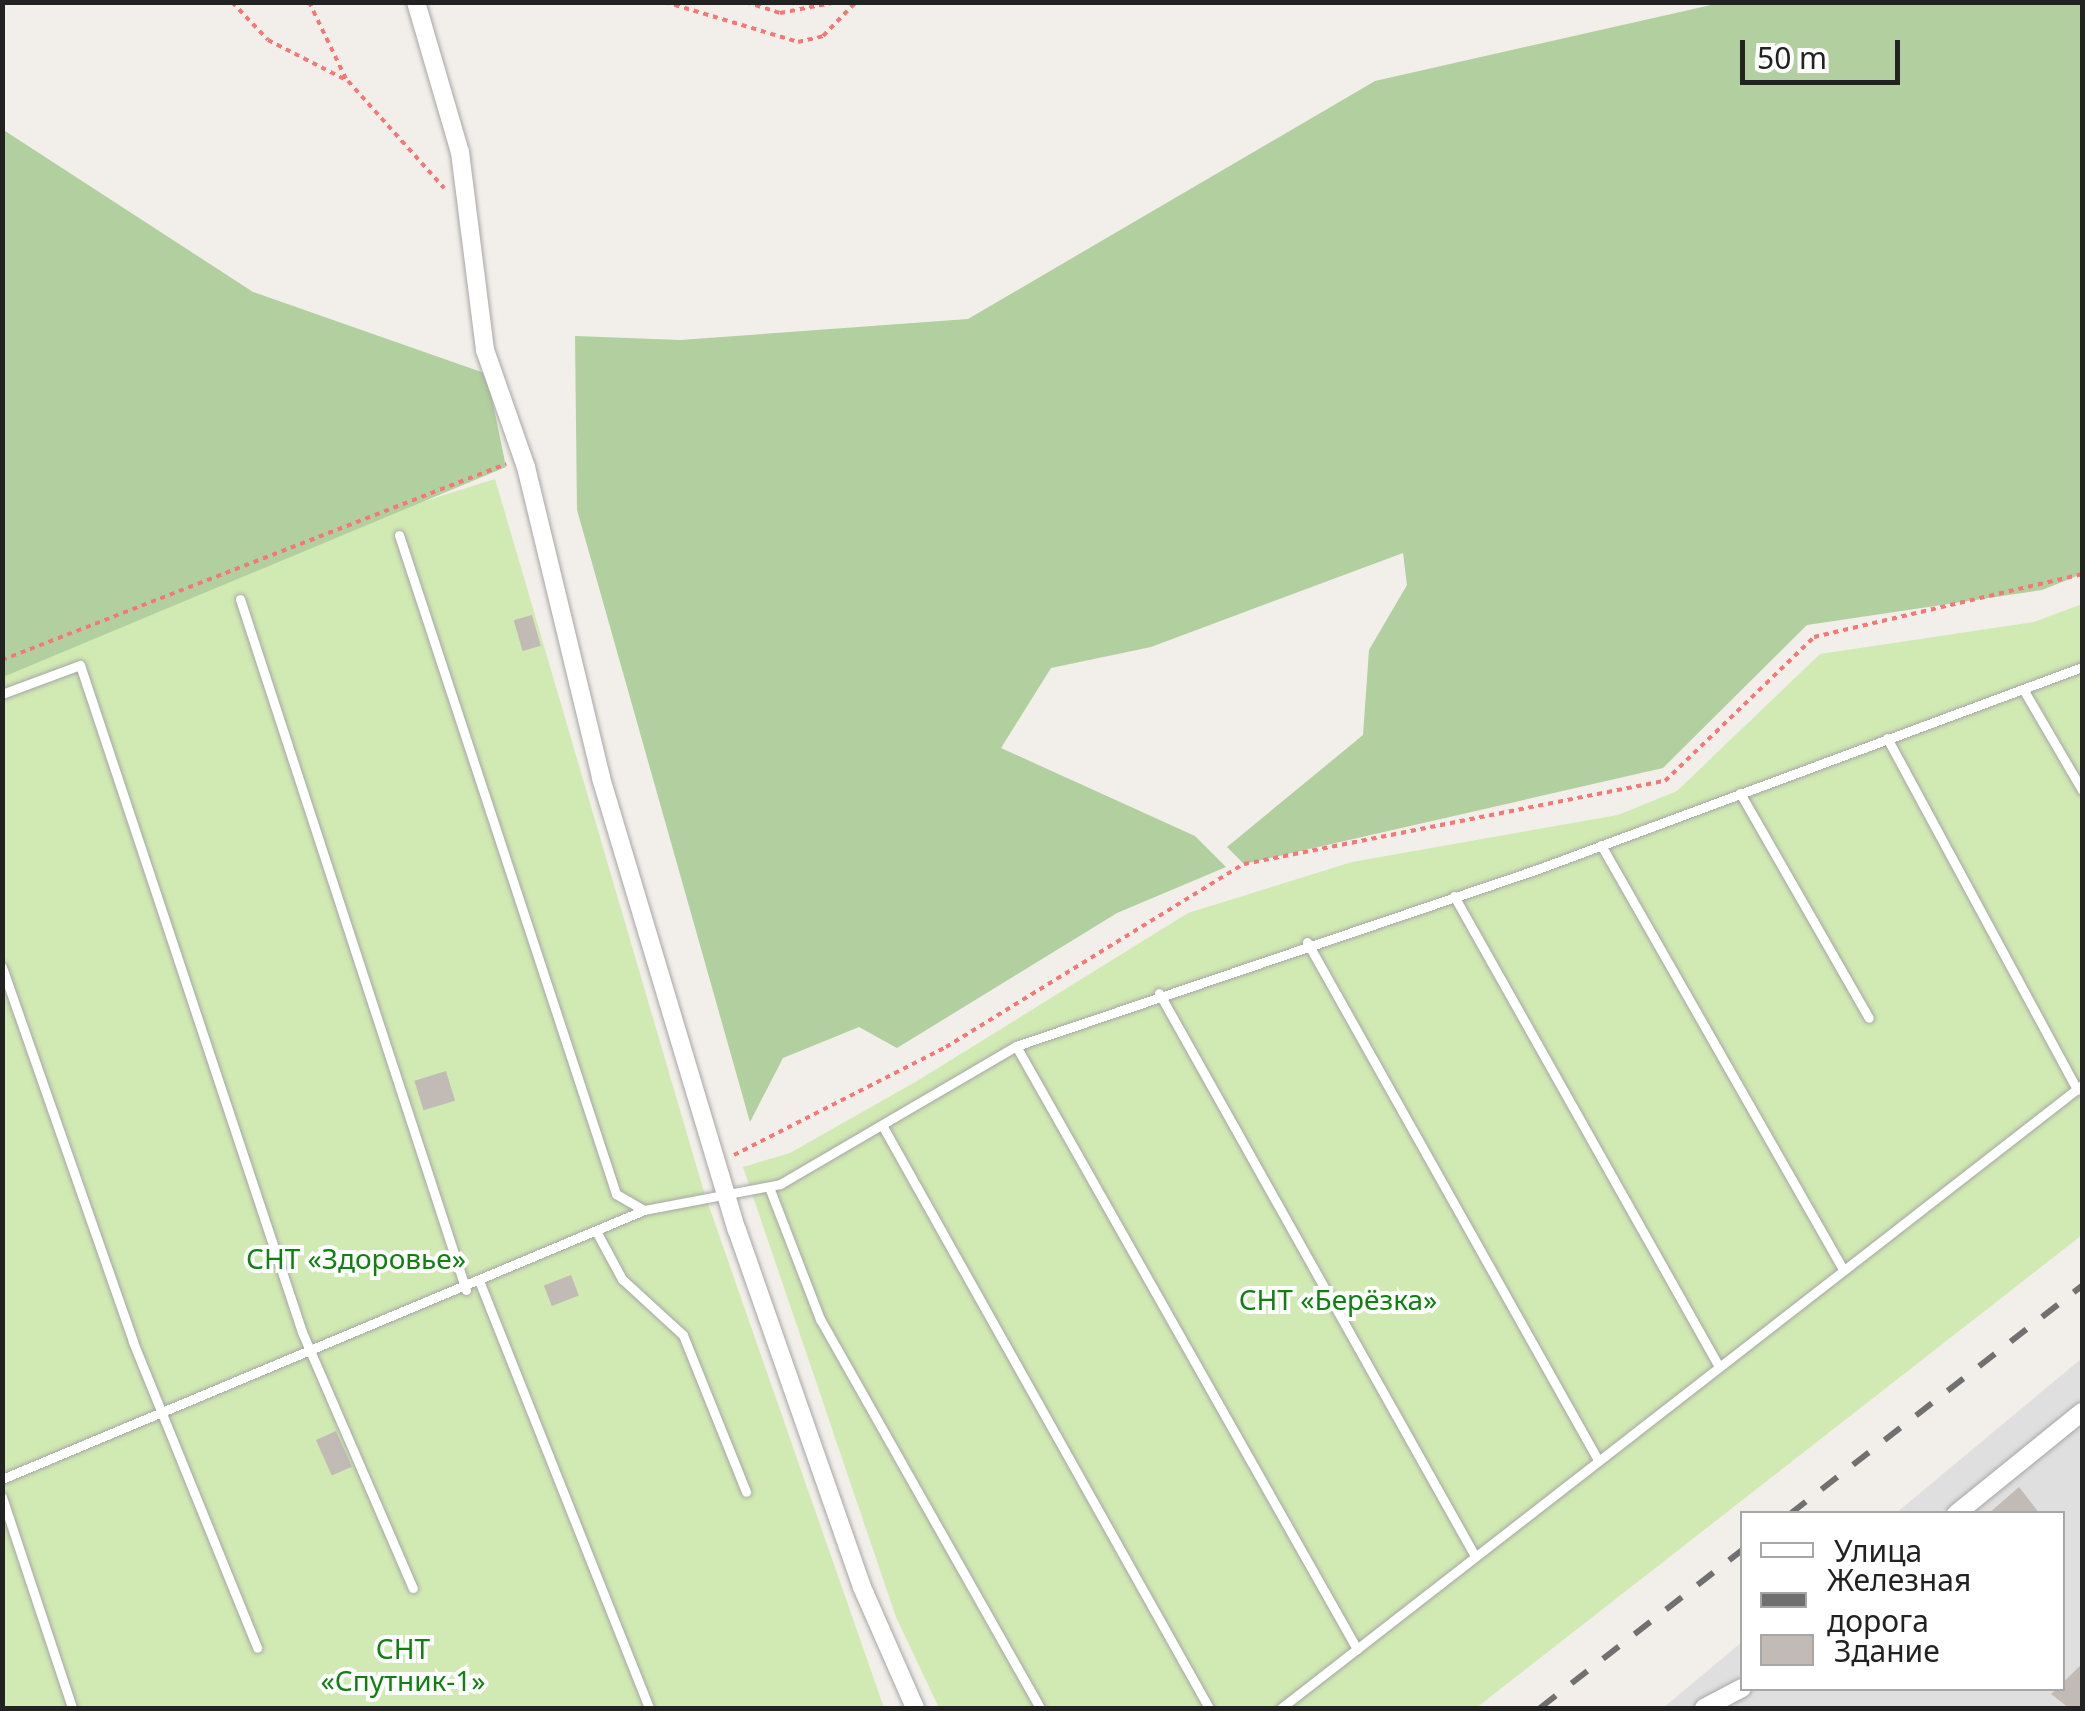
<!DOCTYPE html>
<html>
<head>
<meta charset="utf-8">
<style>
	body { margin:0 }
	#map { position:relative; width:2085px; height:1711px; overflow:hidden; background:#f2eee9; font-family:"Noto Sans",sans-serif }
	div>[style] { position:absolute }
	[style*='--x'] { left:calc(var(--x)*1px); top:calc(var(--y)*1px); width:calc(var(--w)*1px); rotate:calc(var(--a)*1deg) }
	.residential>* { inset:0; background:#e0dfdf }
	.grass>* { inset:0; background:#d1e9b2 }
	.forest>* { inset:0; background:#b1cf9f }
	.building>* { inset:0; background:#c2bab5; transform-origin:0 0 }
	.path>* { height:4px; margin-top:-2px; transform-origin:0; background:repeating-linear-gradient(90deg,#f67876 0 5px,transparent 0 10px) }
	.roads { filter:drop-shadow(0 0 2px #a6a6a6) drop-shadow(0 0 2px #a6a6a6) }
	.lane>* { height:9px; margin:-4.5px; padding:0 4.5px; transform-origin:4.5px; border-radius:4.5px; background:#fff }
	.street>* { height:18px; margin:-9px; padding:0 9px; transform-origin:9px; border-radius:9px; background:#fff }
	.rail>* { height:6px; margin-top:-3px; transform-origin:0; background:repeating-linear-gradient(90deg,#707070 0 20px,transparent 0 40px) }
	span { translate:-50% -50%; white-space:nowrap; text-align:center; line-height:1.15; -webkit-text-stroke:8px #fff; paint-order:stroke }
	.park-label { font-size:28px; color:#108010 }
	.frame { position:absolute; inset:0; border:5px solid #222; pointer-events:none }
	.legend { position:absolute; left:1740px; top:1511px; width:325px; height:180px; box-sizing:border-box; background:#fff; border:2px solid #a7a7a7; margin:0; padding:12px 18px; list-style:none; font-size:30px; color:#222 }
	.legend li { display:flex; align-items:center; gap:20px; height:50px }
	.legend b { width:50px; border:2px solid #a7a7a7 }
	.scale { position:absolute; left:1740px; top:40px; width:160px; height:45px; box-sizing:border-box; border:5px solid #222; border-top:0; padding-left:12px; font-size:30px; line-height:35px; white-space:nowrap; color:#222; -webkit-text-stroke:8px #fff; paint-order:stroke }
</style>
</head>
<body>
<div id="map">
	<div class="residential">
		<div style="clip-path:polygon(2082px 1358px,2082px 1708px,1663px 1708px,1742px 1642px,1742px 1688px,2062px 1688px,2062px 1514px,1896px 1513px)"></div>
	</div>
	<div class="grass">
		<div style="clip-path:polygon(495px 479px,704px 1192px,884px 1708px,3px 1708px,2px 634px)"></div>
		<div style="clip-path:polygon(2082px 604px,2082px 1235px,1476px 1708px,939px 1708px,896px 1617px,743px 1167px,790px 1153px,917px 1081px,1188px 913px,1352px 862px,1618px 815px,1677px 791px,1820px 654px,2034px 622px)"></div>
	</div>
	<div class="forest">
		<div style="clip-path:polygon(1720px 3px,2082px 3px,2082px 574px,2042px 590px,1807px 625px,1663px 768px,1244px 864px,1227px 847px,1363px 735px,1369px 650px,1407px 585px,1403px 553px,1151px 647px,1051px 668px,1001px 748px,1195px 836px,1226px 867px,1117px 913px,897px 1048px,859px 1027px,783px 1058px,750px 1122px,577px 510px,575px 336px,680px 340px,968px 319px,1375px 81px)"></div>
		<div style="clip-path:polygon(2px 129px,253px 292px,487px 374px,506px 467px,3px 677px)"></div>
	</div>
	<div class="building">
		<div style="left:532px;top:615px;width:32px;height:19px;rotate:74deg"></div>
		<div style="left:446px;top:1071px;width:31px;height:33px;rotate:73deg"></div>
		<div style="left:571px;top:1275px;width:22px;height:29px;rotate:69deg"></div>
		<div style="left:336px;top:1431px;width:39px;height:22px;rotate:66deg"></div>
		<div style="clip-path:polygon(2019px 1487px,2040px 1514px,1988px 1514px)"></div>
		<div style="clip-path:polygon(2082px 1664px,2082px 1708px,2069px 1708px,2051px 1694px)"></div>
	</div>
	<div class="path">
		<div style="--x:232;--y:2;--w:52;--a:46.5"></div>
		<div style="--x:268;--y:40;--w:90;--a:27.1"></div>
		<div style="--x:348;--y:81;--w:144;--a:48.1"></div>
		<div style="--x:309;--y:2;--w:85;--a:64.3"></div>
		<div style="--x:665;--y:2;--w:139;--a:16.7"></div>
		<div style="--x:798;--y:42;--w:26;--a:-13"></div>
		<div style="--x:823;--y:36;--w:47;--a:-45.9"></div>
		<div style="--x:746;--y:2;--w:36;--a:18"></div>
		<div style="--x:780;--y:13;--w:58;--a:-10.9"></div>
		<div style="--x:2;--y:660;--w:541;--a:-21.25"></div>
		<div style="--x:734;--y:1155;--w:238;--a:-27"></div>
		<div style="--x:946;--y:1047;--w:350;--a:-31.6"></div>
		<div style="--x:1244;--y:864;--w:429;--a:-11.2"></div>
		<div style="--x:1665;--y:781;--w:207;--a:-44"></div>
		<div style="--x:1814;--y:637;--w:275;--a:-13.2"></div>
	</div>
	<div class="roads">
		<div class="lane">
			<div style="--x:399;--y:535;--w:694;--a:71.77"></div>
			<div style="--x:616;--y:1194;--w:32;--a:30"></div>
			<div style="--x:240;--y:599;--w:727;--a:71.89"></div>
			<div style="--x:2023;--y:689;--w:117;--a:59.7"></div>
			<div style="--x:2;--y:694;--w:83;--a:-20.4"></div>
			<div style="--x:80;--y:665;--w:703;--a:71.59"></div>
			<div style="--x:302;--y:1332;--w:279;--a:66.6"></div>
			<div style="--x:1887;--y:738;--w:400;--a:61.6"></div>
			<div style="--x:1740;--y:793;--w:259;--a:60.2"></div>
			<div style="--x:1601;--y:845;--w:487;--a:60.3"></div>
			<div style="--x:1454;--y:896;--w:538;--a:60.62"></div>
			<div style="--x:1307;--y:942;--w:594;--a:60.67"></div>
			<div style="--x:2;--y:967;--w:397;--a:70.7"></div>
			<div style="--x:133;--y:1342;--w:330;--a:67.9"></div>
			<div style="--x:1159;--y:993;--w:646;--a:60.7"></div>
			<div style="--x:1016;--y:1046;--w:693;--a:60.51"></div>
			<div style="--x:882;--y:1125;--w:668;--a:60.71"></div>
			<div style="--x:769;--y:1187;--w:142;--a:68.9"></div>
			<div style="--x:820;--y:1319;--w:447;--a:60.5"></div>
			<div style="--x:596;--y:1231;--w:55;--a:61.6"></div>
			<div style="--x:622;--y:1279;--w:83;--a:42.6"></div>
			<div style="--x:683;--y:1335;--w:169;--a:68.1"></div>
			<div style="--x:480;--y:1283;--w:456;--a:68.3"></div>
			<div style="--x:2;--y:1479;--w:696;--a:-22.73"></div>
			<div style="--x:644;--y:1210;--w:138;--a:-10.8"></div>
			<div style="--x:780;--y:1184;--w:273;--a:-30.3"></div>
			<div style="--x:1016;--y:1046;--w:551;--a:-18.73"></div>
			<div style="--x:1538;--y:869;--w:580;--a:-20.37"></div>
			<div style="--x:2;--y:1497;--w:222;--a:71.6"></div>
			<div style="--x:1281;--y:1708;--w:1015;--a:-37.87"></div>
		</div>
		<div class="street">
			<div style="--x:416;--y:2;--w:156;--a:73.7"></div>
			<div style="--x:460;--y:152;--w:200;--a:82.8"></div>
			<div style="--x:485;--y:350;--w:124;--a:70.7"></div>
			<div style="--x:526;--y:467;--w:320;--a:76.4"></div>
			<div style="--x:601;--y:778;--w:472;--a:73.3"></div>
			<div style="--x:737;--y:1230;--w:378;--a:70.7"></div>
			<div style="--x:862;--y:1587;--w:132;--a:66.3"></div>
			<div style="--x:1956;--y:1514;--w:162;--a:-39"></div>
			<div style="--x:1704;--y:1708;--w:43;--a:-27.8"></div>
		</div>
	</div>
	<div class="rail">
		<div style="--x:1790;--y:1514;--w:370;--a:-38"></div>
		<div style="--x:1540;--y:1708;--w:256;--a:-38"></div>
	</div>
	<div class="park-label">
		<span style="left:356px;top:1258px">СНТ «Здоровье»</span>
		<span style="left:1338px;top:1299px">СНТ «Берёзка»</span>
		<span style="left:403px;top:1664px">СНТ<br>«Спутник-1»</span>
	</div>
	<div class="frame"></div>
	<ul class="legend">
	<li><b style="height:12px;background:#fff"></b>Улица</li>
	<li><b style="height:12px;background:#707070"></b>Железная дорога</li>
	<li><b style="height:28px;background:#c2bab5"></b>Здание</li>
	</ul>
	<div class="scale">50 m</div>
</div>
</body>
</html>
